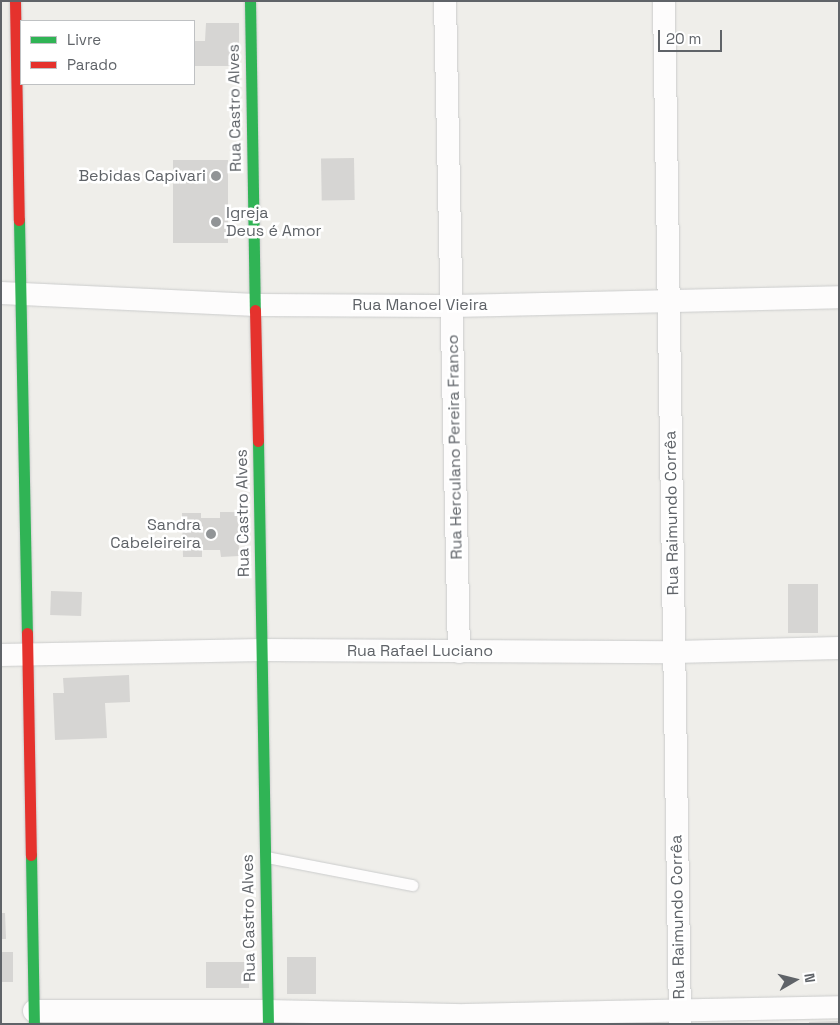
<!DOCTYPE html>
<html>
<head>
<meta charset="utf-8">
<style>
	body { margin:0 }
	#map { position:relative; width:840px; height:1025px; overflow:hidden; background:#efeeea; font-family:"Space Grotesk",sans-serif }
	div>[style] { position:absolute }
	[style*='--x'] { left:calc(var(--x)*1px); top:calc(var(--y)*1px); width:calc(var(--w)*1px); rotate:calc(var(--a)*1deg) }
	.building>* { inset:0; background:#d6d5d3; transform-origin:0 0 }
	.roads { filter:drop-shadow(0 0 1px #cbcccc) drop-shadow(0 0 1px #cbcccc) }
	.lane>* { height:11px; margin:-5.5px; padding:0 5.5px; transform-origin:5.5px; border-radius:5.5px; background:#fdfcfc }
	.street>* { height:22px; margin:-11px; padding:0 11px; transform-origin:11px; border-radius:11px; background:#fdfcfc }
	.fast>* { height:11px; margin:-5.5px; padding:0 5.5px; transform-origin:5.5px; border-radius:5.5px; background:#30b455 }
	.jam>* { height:11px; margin:-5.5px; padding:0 5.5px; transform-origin:5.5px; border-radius:5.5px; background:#e5322d }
	.dots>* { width:14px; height:14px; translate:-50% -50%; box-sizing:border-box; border:2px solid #fff; border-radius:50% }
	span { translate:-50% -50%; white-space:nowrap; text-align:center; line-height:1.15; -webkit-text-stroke:5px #fff; paint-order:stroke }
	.street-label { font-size:16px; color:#5f6368 }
	.poi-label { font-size:16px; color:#5f6368 }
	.right { translate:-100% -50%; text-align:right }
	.left { translate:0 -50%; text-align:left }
	.frame { position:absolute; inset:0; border:2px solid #5f6368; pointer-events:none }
	.legend { position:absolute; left:20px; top:20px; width:175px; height:65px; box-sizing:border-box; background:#fff; border:1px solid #bfc1c3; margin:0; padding:6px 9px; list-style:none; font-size:15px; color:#5f6368 }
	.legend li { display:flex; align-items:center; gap:10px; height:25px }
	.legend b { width:25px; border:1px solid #bfc1c3 }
	.north { position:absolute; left:770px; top:955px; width:50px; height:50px; -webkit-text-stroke:4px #fff; paint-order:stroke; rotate:82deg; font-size:14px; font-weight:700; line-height:20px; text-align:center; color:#5f6368 }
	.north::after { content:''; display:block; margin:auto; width:18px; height:22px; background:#5f6368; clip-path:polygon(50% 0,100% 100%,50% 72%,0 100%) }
	.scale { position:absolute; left:658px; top:30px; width:64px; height:22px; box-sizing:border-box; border:2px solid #5f6368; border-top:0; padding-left:6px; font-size:15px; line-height:18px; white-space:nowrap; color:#5f6368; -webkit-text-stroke:4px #fff; paint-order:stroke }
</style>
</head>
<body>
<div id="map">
	<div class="building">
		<div style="clip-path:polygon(206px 23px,239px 23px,239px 66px,194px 66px,194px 41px,205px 41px)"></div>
		<div style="left:354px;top:158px;width:42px;height:33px;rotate:89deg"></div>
		<div style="left:173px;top:160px;width:55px;height:83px"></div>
		<div style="clip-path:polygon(220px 512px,238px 512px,239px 556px,221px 557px,220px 550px,202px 550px,202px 557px,183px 557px,182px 513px,201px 513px,201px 518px,220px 518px)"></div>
		<div style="left:788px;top:584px;width:30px;height:49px"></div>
		<div style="left:51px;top:591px;width:31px;height:24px;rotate:2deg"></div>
		<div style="clip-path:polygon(129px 675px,130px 702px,105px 703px,107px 738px,55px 740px,53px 693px,64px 693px,63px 678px)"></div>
		<div style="clip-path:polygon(1px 913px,5px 913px,6px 939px,1px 939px)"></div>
		<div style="left:13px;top:952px;width:30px;height:12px;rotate:90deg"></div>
		<div style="left:287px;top:957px;width:29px;height:37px"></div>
		<div style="left:206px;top:962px;width:43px;height:26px"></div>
		<div style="clip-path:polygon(839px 1021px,839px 1024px,809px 1024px,809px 1022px)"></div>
	</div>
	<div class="roads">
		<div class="lane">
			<div style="--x:266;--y:857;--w:149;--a:10.9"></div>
		</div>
		<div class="street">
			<div style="--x:445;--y:1;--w:651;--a:88.77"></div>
			<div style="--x:664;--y:1;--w:1023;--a:89.1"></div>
			<div style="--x:1;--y:293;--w:255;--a:2.7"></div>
			<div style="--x:256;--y:305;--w:196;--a:0.3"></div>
			<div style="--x:452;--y:306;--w:387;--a:-1.3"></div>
			<div style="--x:1;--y:655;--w:261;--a:-1.1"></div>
			<div style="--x:262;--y:650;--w:412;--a:0.3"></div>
			<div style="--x:674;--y:652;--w:165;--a:-1.4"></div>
			<div style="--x:34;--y:1011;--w:233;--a:0"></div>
			<div style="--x:267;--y:1011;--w:199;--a:1.2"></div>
			<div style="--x:466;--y:1015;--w:373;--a:-1.2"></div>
		</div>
		<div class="fast">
			<div style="--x:250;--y:1;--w:309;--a:89.1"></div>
			<div style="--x:19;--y:220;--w:413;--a:88.9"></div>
			<div style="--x:258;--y:441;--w:583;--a:89.02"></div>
			<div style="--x:31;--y:855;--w:169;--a:89"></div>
		</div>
		<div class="jam">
			<div style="--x:15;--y:1;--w:219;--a:89"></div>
			<div style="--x:255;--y:310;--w:131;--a:88.7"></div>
			<div style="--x:27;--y:633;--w:222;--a:89"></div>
		</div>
	</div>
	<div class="dots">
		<div style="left:216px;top:176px;background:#919496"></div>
		<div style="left:216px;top:222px;background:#919496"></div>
		<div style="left:211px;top:534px;background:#919496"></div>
	</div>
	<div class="street-label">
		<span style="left:235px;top:108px;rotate:-91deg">Rua Castro Alves</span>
		<span style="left:420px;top:305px">Rua Manoel Vieira</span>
		<span style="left:455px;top:447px;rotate:-91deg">Rua Herculano Pereira Franco</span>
		<span style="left:243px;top:513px;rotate:-91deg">Rua Castro Alves</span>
		<span style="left:672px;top:513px;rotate:-91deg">Rua Raimundo Corrêa</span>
		<span style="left:420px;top:651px">Rua Rafael Luciano</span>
		<span style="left:678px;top:917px;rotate:-91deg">Rua Raimundo Corrêa</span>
		<span style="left:249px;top:918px;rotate:-91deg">Rua Castro Alves</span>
	</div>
	<div class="poi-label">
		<span class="right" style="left:206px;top:176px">Bebidas Capivari</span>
		<span class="left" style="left:226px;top:222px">Igreja<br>Deus é Amor</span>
		<span class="right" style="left:201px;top:534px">Sandra<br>Cabeleireira</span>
	</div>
	<div class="frame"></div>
	<ul class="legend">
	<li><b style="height:6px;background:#30b455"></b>Livre</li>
	<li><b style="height:6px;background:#e5322d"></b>Parado</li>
	</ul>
	<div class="north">N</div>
	<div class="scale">20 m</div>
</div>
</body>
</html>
